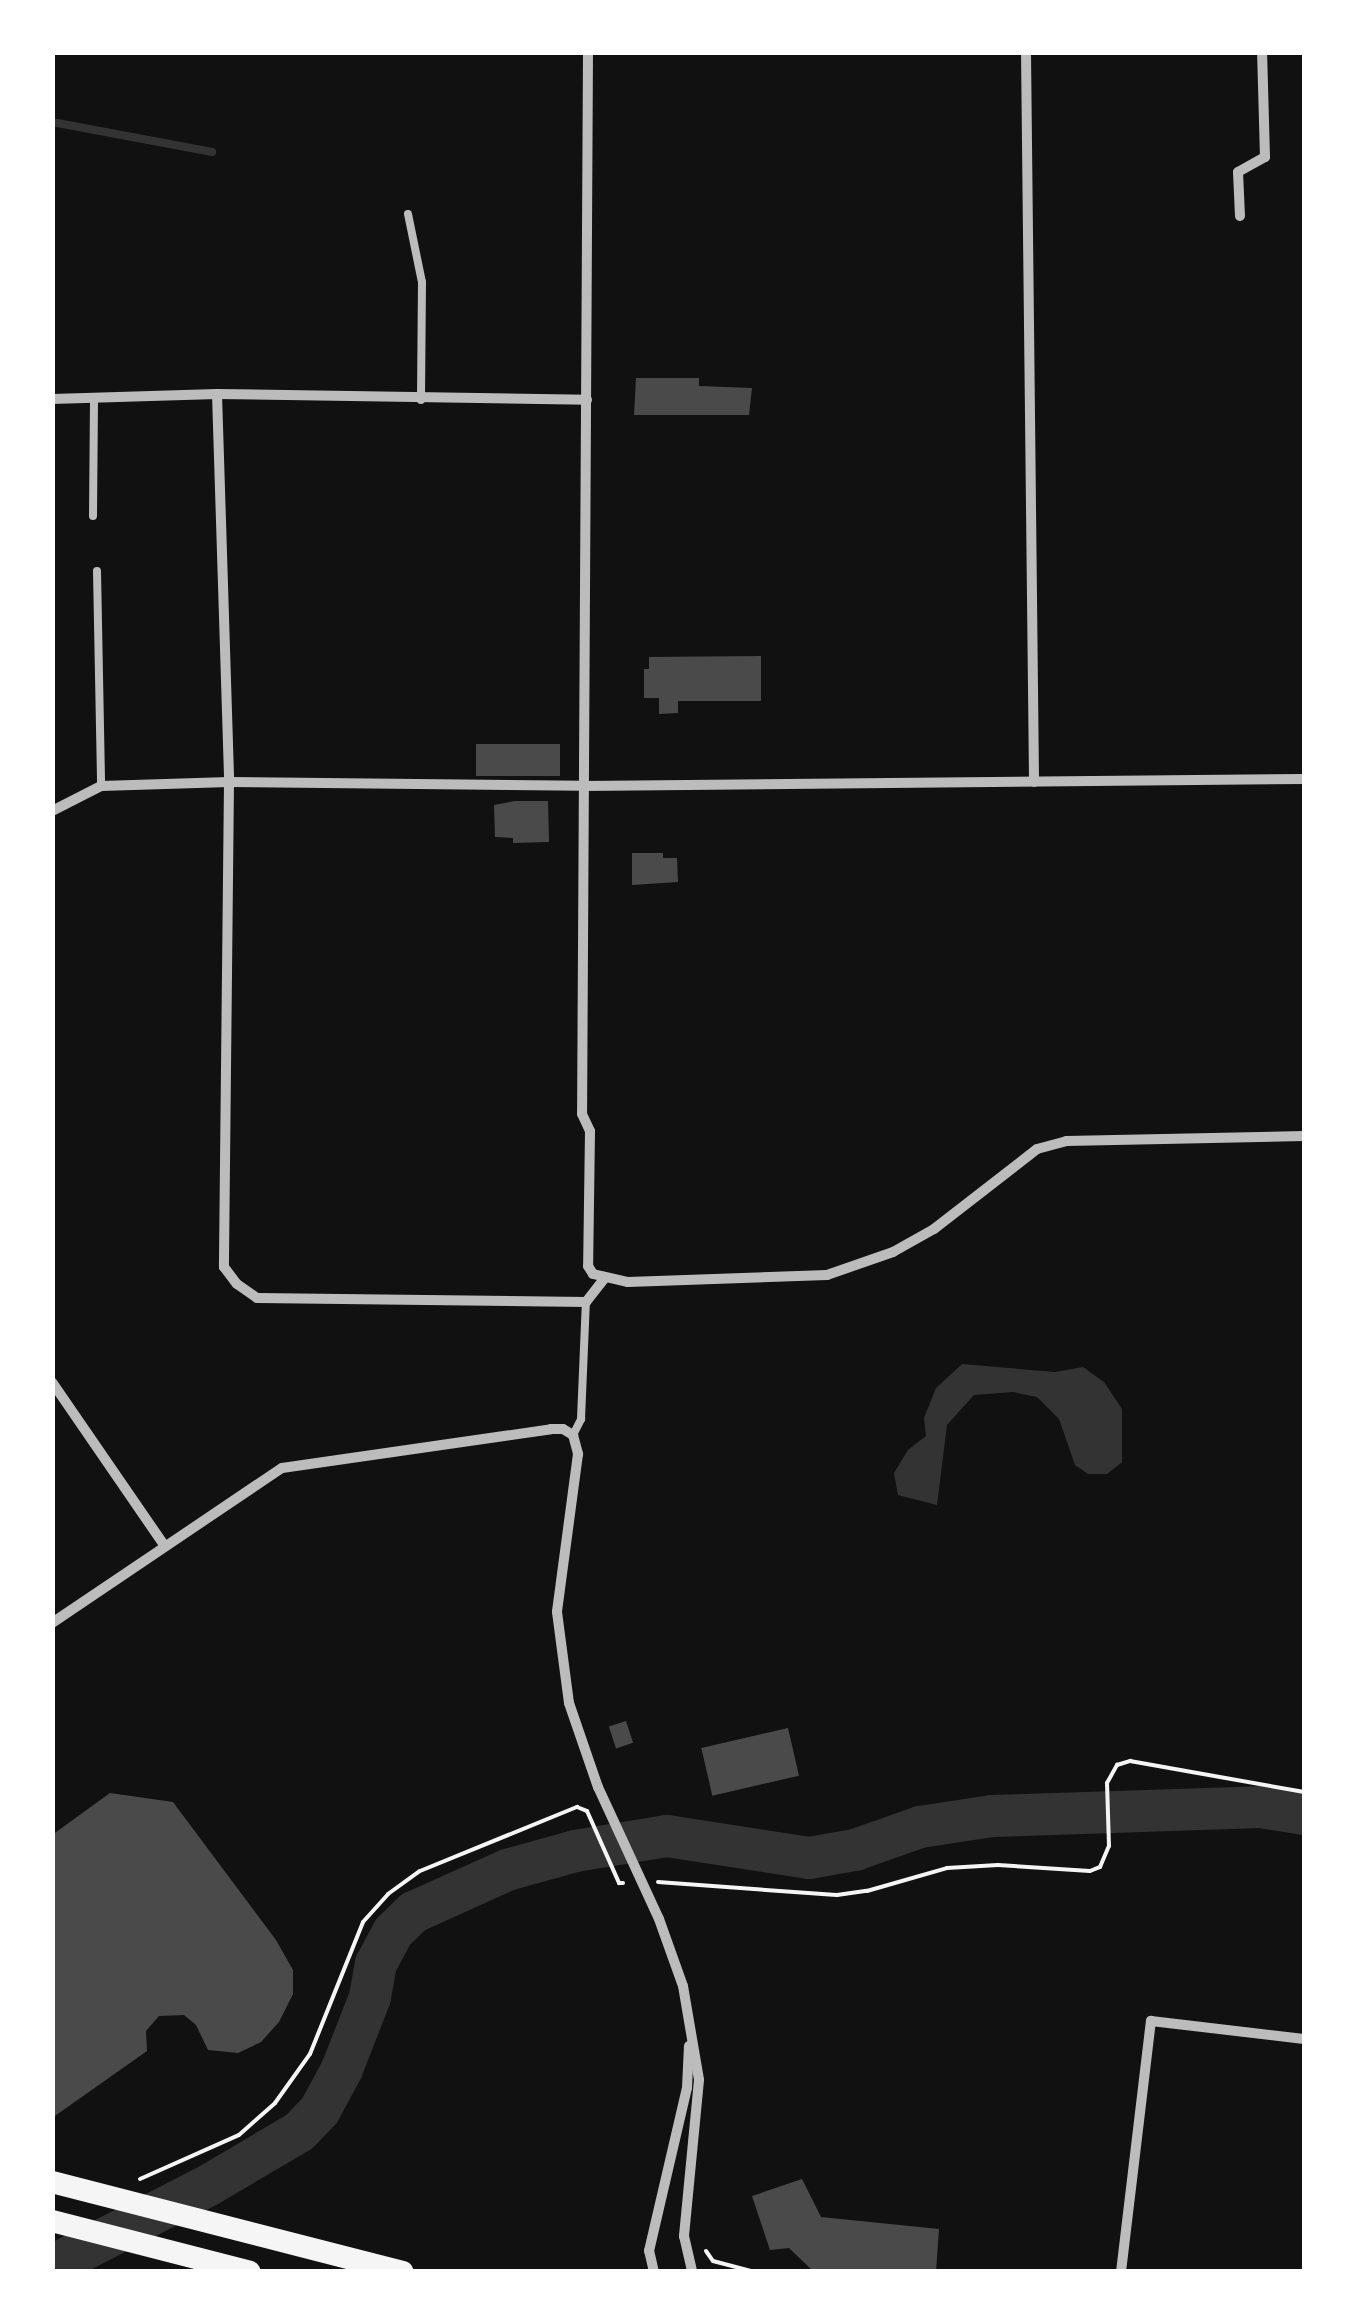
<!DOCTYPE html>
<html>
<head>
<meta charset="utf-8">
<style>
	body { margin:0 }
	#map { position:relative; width:1357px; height:2324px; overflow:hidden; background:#111; font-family:"DejaVu Sans",sans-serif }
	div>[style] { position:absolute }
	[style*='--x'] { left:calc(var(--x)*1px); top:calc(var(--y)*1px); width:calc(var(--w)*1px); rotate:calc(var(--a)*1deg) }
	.water>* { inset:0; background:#333 }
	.stream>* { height:8px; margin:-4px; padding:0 4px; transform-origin:4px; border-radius:4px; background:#333 }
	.river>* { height:42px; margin:-21px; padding:0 21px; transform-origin:21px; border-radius:21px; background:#333 }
	.building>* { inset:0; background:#4a4a4a; transform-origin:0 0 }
	.path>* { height:4px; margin:-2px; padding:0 2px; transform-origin:2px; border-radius:2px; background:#f5f5f5 }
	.service>* { height:8px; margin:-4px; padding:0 4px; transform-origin:4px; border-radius:4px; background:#bcbcbc }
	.minor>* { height:10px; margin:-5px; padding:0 5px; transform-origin:5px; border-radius:5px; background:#bcbcbc }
	.primary>* { height:22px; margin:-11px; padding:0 11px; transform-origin:11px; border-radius:11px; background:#f5f5f5 }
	span { translate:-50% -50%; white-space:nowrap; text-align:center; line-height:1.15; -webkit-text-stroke:9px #fff; paint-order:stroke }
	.frame { position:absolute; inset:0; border:55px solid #fff; pointer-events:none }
</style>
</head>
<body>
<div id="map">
	<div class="water">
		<div style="clip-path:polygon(962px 1364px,1055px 1372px,1083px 1367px,1104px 1382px,1122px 1409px,1122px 1462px,1107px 1474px,1088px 1474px,1075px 1465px,1059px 1419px,1037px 1397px,1013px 1392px,974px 1395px,947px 1425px,937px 1505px,898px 1495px,894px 1473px,908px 1450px,926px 1436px,924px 1418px,936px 1388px)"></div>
	</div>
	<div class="stream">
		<div style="--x:52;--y:122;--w:163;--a:10.6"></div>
	</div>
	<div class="river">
		<div style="--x:52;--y:2266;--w:177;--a:-27.3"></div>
		<div style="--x:209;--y:2185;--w:104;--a:-30.5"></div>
		<div style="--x:299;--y:2132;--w:30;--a:-46"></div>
		<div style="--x:320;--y:2110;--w:47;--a:-61.8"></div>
		<div style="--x:342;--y:2069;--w:77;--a:-68.7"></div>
		<div style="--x:370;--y:1997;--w:34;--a:-80"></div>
		<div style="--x:376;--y:1964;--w:36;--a:-62"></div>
		<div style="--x:393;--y:1932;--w:29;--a:-44"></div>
		<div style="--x:414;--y:1912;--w:102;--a:-24.3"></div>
		<div style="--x:507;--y:1870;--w:71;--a:-15.6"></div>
		<div style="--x:575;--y:1851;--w:93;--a:-9.3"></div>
		<div style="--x:667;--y:1836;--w:144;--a:8.8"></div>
		<div style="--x:809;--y:1858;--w:47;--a:-9.9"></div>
		<div style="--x:855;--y:1850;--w:69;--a:-19.5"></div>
		<div style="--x:920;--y:1827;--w:73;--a:-8.7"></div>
		<div style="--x:992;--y:1816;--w:268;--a:-1.9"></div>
		<div style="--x:1260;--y:1807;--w:45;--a:9"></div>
	</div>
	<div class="building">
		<div style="clip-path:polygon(636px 378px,699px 378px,699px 386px,752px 388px,749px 415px,634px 415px)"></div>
		<div style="clip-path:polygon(761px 656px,761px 701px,678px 701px,678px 713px,659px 714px,659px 698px,644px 698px,644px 669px,649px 669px,649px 657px)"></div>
		<div style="left:560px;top:744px;width:32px;height:84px;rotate:90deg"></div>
		<div style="clip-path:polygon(515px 801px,548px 801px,549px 842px,513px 843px,513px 838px,495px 837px,494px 805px)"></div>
		<div style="clip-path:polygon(632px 853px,663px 853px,663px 858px,677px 858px,678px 882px,632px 885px)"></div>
		<div style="left:626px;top:1721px;width:23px;height:18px;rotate:72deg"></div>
		<div style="left:788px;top:1728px;width:49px;height:89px;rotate:77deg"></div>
		<div style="clip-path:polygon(110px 1793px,173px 1802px,276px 1940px,293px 1970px,293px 1994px,279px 2022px,261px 2042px,238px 2053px,208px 2050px,196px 2025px,184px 2015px,159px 2016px,146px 2031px,147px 2051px,52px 2118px,52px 1835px)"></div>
		<div style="clip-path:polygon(802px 2179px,821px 2217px,939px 2229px,936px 2272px,814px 2272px,789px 2248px,770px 2250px,752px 2196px)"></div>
	</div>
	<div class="path">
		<div style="--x:658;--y:1882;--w:179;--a:4.2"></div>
		<div style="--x:837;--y:1895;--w:30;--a:-8"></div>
		<div style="--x:867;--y:1891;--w:83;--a:-16"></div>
		<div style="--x:947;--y:1868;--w:51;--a:-3.4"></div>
		<div style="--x:998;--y:1865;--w:92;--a:3.7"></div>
		<div style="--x:1090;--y:1871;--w:11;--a:-22"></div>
		<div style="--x:1100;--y:1867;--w:23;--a:-67"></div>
		<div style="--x:1109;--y:1846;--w:63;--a:-91.8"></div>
		<div style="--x:1107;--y:1783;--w:21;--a:-61"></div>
		<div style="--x:1117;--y:1765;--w:14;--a:-17"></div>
		<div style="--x:1130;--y:1761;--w:177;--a:10.1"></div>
		<div style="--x:140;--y:2179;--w:108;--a:-24"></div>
		<div style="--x:239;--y:2135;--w:48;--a:-41.6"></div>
		<div style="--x:275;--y:2103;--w:60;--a:-54.5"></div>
		<div style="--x:310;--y:2054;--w:142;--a:-68.1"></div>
		<div style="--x:363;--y:1922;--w:38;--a:-48"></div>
		<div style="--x:388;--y:1894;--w:39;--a:-36"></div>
		<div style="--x:420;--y:1871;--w:170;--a:-22.2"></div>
		<div style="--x:577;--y:1807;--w:11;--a:22"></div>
		<div style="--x:587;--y:1811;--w:79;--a:66"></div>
		<div style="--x:619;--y:1883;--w:4;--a:0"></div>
		<div style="--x:706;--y:2251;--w:12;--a:55"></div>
		<div style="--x:713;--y:2261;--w:43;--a:14.7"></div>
	</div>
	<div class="service">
		<div style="--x:408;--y:214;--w:69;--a:78.4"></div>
		<div style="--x:422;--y:282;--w:118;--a:90.5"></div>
		<div style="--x:93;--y:516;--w:115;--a:-89.5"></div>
		<div style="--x:97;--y:571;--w:215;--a:88.9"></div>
		<div style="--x:573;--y:1435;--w:18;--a:-63"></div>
		<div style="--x:581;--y:1419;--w:117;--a:-87.6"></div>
	</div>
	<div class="minor">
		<div style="--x:588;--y:52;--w:1062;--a:90.32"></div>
		<div style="--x:582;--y:1114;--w:19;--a:65"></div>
		<div style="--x:590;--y:1131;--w:135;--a:90.8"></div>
		<div style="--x:588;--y:1266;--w:9;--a:58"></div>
		<div style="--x:593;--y:1274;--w:36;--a:13"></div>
		<div style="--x:628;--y:1282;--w:199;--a:-2"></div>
		<div style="--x:827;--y:1275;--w:70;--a:-19.2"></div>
		<div style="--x:893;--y:1252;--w:47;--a:-29.3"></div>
		<div style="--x:934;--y:1229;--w:130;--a:-37.8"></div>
		<div style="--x:1037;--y:1149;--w:30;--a:-15"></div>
		<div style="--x:1066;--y:1141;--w:238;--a:-1.2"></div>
		<div style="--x:1026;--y:52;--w:730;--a:89.37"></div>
		<div style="--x:1240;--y:216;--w:44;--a:-92.6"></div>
		<div style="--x:1238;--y:172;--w:31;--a:-29"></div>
		<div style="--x:1265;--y:157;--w:105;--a:-91.6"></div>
		<div style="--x:217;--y:394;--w:388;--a:88.2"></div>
		<div style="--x:229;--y:782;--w:485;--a:90.6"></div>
		<div style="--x:224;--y:1267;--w:21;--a:53"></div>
		<div style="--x:237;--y:1284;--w:24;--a:35"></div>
		<div style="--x:257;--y:1298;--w:329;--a:0.7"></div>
		<div style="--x:586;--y:1302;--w:29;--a:-52"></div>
		<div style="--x:52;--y:399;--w:165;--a:-1.7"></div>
		<div style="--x:217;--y:394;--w:370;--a:0.9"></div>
		<div style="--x:52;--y:811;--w:55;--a:-27"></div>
		<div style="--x:101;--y:786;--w:128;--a:-1.8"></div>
		<div style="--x:229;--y:782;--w:354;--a:0.6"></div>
		<div style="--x:583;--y:786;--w:721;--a:-0.56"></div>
		<div style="--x:52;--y:1382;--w:198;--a:55.5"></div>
		<div style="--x:52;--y:1623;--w:277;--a:-34"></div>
		<div style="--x:282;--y:1468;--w:272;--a:-8.2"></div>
		<div style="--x:551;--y:1429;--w:12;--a:0"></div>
		<div style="--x:563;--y:1429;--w:12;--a:31"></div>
		<div style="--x:573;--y:1435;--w:20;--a:75"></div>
		<div style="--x:578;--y:1454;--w:159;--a:97.6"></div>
		<div style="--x:557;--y:1612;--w:92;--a:82.5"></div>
		<div style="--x:569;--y:1703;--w:89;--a:71"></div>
		<div style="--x:598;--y:1787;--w:145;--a:65.2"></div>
		<div style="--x:659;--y:1919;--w:71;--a:70.3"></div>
		<div style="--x:683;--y:1986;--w:95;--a:80.3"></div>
		<div style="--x:699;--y:2080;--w:157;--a:95.5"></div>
		<div style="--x:684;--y:2236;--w:37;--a:77"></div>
		<div style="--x:654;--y:2272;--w:22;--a:-103"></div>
		<div style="--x:649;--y:2251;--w:167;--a:-76.9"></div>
		<div style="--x:687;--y:2088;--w:42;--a:-87.3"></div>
		<div style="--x:1121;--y:2272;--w:253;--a:-83.2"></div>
		<div style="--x:1151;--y:2021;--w:154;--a:6.7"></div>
	</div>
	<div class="primary">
		<div style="--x:52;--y:2182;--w:362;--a:14.4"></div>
		<div style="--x:52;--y:2221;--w:204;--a:14.4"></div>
	</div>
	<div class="frame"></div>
</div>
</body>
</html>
